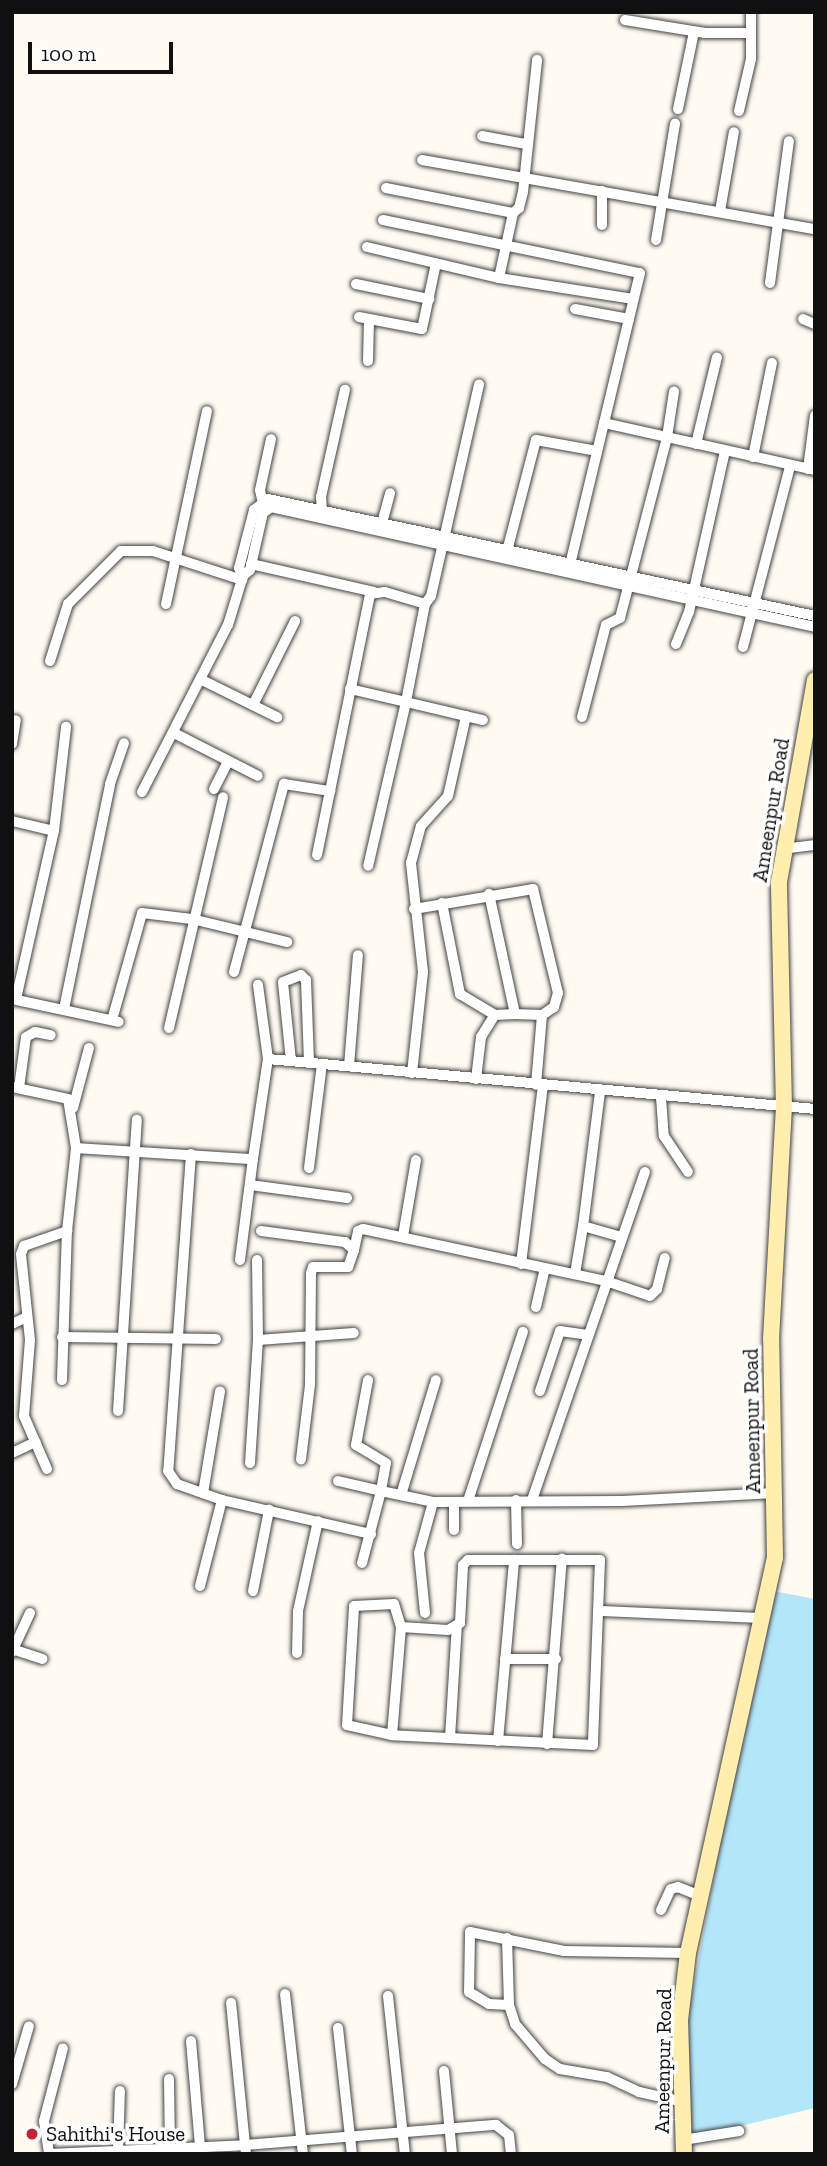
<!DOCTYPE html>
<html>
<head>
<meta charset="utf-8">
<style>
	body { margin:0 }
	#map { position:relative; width:827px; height:2166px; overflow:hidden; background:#fffbf2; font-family:"Zilla Slab",serif }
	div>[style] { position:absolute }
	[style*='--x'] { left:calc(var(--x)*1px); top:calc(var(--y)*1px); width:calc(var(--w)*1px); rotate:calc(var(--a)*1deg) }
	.water>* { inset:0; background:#b4e6f9 }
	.roads { filter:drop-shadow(0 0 2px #434343) drop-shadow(0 0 2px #434343) }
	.street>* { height:10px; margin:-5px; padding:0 5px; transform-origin:5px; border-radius:5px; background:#fff }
	.secondary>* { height:16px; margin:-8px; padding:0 8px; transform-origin:8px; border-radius:8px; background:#ffeead }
	.dots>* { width:19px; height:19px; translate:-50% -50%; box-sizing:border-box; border:4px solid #fff; border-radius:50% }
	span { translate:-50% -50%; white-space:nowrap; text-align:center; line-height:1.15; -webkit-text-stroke:7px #fff; paint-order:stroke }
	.street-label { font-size:21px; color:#101010 }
	.poi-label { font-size:21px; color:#101010 }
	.left { translate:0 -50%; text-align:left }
	.frame { position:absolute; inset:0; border:14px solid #101010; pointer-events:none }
	.scale { position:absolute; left:28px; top:42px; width:145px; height:32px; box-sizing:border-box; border:4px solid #101010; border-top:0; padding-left:9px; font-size:21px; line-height:24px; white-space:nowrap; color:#101010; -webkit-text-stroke:5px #fff; paint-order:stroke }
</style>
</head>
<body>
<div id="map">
	<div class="water">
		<div style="clip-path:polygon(768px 1590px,815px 1599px,815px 2108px,683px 2140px,680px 2058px)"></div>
	</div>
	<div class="roads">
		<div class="street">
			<div style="--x:625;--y:20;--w:81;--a:9.2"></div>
			<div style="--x:705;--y:33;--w:44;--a:0"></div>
			<div style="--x:678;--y:109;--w:79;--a:-78.3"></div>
			<div style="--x:739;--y:111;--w:53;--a:-77"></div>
			<div style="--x:751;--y:59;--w:47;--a:-90"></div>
			<div style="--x:482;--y:136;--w:45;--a:10.3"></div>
			<div style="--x:422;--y:160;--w:399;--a:10"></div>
			<div style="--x:386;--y:188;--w:129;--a:11.1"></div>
			<div style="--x:720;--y:211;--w:80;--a:-80"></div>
			<div style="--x:383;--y:220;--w:262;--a:11.7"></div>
			<div style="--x:640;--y:273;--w:304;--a:103.5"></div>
			<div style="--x:602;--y:225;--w:34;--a:-90"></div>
			<div style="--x:656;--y:240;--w:118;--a:-80.7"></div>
			<div style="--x:367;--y:247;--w:136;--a:13.2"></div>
			<div style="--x:499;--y:278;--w:136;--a:8.9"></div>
			<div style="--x:499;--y:278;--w:66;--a:-77.8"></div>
			<div style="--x:513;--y:213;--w:8;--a:-40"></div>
			<div style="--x:519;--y:208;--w:16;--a:-76"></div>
			<div style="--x:523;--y:192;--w:133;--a:-83.9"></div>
			<div style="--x:770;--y:283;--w:143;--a:-82.4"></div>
			<div style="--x:356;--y:284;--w:75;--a:11.6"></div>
			<div style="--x:575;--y:309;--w:55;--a:10.5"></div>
			<div style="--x:359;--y:317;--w:64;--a:10.8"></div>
			<div style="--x:422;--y:329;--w:67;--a:-78"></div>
			<div style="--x:803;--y:319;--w:13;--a:23"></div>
			<div style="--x:368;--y:361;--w:42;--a:-88.6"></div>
			<div style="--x:604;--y:423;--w:216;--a:12.6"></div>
			<div style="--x:696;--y:444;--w:89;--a:-76.4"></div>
			<div style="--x:753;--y:457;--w:96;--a:-78.6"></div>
			<div style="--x:808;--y:469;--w:54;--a:-82.6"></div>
			<div style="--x:263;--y:504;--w:14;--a:-102"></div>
			<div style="--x:260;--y:490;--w:52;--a:-77.8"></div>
			<div style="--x:322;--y:511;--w:14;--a:-94"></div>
			<div style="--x:321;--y:497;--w:110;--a:-77.4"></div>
			<div style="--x:381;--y:527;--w:35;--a:-75"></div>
			<div style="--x:506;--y:555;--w:119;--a:-75.4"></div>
			<div style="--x:536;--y:440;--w:62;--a:10.2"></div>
			<div style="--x:251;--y:564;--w:126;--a:12.8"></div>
			<div style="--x:243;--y:576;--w:9;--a:-41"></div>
			<div style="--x:250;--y:570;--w:58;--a:-77.2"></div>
			<div style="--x:263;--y:513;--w:10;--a:-37"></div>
			<div style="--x:271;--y:507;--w:557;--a:12.44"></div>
			<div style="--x:166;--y:604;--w:197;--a:-78"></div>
			<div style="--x:425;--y:604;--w:100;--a:101"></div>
			<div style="--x:406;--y:702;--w:79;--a:13.2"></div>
			<div style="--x:676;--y:644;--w:35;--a:-68"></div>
			<div style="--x:689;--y:612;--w:165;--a:-77.4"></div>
			<div style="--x:743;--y:647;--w:187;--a:-75.4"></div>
			<div style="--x:50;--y:661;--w:60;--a:-72.5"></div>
			<div style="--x:68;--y:604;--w:75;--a:-45"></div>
			<div style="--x:121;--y:551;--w:32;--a:0"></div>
			<div style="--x:153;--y:551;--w:94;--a:18"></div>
			<div style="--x:202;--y:680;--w:84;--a:26.3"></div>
			<div style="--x:350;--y:689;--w:57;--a:13.1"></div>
			<div style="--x:406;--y:702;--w:168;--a:103"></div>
			<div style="--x:253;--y:705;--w:94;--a:-63.4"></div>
			<div style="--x:582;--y:717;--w:95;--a:-75.4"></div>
			<div style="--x:606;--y:625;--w:16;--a:-27"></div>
			<div style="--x:620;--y:618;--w:187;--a:-75.4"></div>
			<div style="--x:667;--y:437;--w:46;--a:-81.2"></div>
			<div style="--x:174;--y:733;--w:94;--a:27.1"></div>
			<div style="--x:12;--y:744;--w:24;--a:-81"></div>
			<div style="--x:214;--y:789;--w:31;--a:-63"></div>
			<div style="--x:142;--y:792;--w:188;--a:-62.8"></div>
			<div style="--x:228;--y:625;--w:51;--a:-73"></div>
			<div style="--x:243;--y:576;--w:9;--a:-117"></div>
			<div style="--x:239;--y:568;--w:60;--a:-75.5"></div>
			<div style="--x:254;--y:510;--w:18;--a:-38"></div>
			<div style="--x:268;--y:499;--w:559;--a:12.07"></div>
			<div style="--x:12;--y:821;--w:43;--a:13.4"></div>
			<div style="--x:782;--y:849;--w:33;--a:-7"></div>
			<div style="--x:317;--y:855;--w:266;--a:-78.5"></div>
			<div style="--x:370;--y:594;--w:15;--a:-8"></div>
			<div style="--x:385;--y:592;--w:42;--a:16.7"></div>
			<div style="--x:425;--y:604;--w:10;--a:-53"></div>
			<div style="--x:431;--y:596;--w:217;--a:-77.2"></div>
			<div style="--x:442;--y:903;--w:93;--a:78.8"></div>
			<div style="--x:460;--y:994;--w:41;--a:31"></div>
			<div style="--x:414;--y:909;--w:121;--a:-9.5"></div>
			<div style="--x:533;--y:889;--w:107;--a:76.5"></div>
			<div style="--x:558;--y:993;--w:15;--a:106"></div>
			<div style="--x:554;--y:1007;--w:14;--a:146"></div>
			<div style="--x:234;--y:972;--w:195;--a:-75.1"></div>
			<div style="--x:284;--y:784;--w:47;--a:8.7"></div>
			<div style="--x:12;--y:999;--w:109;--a:12.1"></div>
			<div style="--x:16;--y:999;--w:172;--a:-77.3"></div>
			<div style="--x:54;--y:831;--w:105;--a:-83.4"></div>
			<div style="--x:64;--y:1009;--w:230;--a:-78.4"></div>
			<div style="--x:110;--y:784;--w:43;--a:-71.1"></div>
			<div style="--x:515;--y:1014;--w:27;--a:2"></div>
			<div style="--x:542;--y:1015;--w:70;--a:94.9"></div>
			<div style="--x:112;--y:1020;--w:111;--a:-74.3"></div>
			<div style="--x:142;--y:913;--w:50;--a:6.8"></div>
			<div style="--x:192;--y:919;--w:98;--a:13.6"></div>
			<div style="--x:169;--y:1028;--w:237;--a:-76.8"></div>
			<div style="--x:268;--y:1059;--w:549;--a:5.22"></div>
			<div style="--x:291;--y:1061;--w:79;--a:-95.8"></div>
			<div style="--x:283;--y:982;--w:19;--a:-21"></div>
			<div style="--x:301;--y:975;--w:7;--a:45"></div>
			<div style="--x:306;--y:980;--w:82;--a:87.9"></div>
			<div style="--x:349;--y:1066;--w:111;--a:-85.4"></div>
			<div style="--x:412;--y:1073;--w:102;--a:-83.8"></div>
			<div style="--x:423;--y:972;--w:110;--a:-96.3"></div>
			<div style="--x:411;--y:863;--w:38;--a:-75"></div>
			<div style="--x:421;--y:826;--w:40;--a:-48"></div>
			<div style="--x:448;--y:796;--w:82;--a:-77.3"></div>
			<div style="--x:476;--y:1079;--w:42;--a:-83.2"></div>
			<div style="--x:481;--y:1037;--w:26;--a:-58"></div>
			<div style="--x:495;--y:1015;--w:20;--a:-3"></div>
			<div style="--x:515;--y:1014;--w:123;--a:-102.2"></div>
			<div style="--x:12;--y:1087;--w:57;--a:12.1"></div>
			<div style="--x:68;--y:1099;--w:50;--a:80.7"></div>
			<div style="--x:76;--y:1148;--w:177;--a:3.6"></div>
			<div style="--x:253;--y:1159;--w:101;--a:-81.5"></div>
			<div style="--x:268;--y:1059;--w:75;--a:-97.7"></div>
			<div style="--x:19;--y:1088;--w:51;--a:-82.2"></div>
			<div style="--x:26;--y:1037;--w:10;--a:-29"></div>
			<div style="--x:35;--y:1032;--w:16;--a:11"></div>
			<div style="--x:600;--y:1092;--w:135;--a:97.2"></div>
			<div style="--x:583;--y:1226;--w:40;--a:16"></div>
			<div style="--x:661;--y:1097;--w:39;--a:86"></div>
			<div style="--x:664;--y:1136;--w:43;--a:56.3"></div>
			<div style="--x:73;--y:1108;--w:62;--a:-75.1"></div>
			<div style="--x:191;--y:1154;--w:318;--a:94.1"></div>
			<div style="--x:168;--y:1471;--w:16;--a:55"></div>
			<div style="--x:177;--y:1484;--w:48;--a:19.6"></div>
			<div style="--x:309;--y:1168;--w:105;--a:-82.9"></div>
			<div style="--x:250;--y:1185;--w:98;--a:7.6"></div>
			<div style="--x:261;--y:1231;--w:85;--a:7.5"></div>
			<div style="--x:345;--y:1242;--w:12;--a:42"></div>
			<div style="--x:354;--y:1250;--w:18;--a:109"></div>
			<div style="--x:348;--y:1267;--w:35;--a:180"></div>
			<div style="--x:313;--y:1267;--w:6;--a:108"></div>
			<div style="--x:311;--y:1273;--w:112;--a:90.5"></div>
			<div style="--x:310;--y:1385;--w:75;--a:96.9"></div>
			<div style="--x:403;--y:1236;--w:77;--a:-80.3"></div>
			<div style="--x:354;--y:1250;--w:19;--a:-78"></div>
			<div style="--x:358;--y:1231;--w:5;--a:-22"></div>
			<div style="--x:363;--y:1229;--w:249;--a:12.1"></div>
			<div style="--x:606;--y:1281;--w:46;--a:18.8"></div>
			<div style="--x:650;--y:1296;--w:10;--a:-45"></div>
			<div style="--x:657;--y:1289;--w:32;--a:-76"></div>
			<div style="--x:240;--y:1260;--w:102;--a:-82.7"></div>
			<div style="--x:521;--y:1264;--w:179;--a:-83"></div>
			<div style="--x:575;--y:1274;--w:49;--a:-80.5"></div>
			<div style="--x:536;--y:1307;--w:39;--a:-77"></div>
			<div style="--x:12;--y:1324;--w:14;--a:-25"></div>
			<div style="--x:62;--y:1337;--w:154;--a:0.7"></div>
			<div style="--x:258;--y:1340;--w:96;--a:-4.2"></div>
			<div style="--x:62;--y:1380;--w:149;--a:-88.1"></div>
			<div style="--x:67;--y:1231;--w:83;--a:-83.8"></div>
			<div style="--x:540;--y:1391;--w:63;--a:-71.6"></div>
			<div style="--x:560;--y:1331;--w:28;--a:8"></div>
			<div style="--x:118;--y:1411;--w:292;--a:-86.3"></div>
			<div style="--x:12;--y:1453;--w:26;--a:-25"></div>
			<div style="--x:250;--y:1463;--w:123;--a:-86.3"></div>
			<div style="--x:258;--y:1340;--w:80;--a:-90.7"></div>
			<div style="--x:47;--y:1469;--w:58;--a:-113.5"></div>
			<div style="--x:24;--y:1416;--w:76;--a:-85.5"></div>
			<div style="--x:30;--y:1340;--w:86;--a:-96"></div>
			<div style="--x:21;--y:1254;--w:9;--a:-69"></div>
			<div style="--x:24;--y:1246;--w:46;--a:-19.2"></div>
			<div style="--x:338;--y:1481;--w:44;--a:13.1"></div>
			<div style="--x:381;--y:1491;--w:28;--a:-80"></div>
			<div style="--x:386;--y:1463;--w:35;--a:-149"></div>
			<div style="--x:356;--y:1445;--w:66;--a:-79.5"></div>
			<div style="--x:203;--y:1493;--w:103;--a:-80.5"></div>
			<div style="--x:401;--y:1495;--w:120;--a:-73.1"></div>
			<div style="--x:516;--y:1500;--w:44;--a:88.7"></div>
			<div style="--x:532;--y:1500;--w:347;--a:-71"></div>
			<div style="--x:468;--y:1501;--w:178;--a:-72"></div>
			<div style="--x:454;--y:1502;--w:28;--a:90"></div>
			<div style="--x:468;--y:1560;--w:132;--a:0"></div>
			<div style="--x:600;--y:1560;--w:185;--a:92.2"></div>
			<div style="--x:593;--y:1745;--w:201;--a:-177.2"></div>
			<div style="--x:392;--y:1735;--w:46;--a:-167.5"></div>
			<div style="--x:347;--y:1725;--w:119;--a:-86.6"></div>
			<div style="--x:354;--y:1606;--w:40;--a:-2.9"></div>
			<div style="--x:394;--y:1604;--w:24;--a:73"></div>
			<div style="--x:401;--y:1627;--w:47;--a:3.7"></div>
			<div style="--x:448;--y:1630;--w:14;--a:-30"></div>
			<div style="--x:460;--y:1623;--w:58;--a:-87"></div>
			<div style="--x:463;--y:1565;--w:7;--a:-45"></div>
			<div style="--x:362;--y:1563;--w:74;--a:-75.2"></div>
			<div style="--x:381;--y:1491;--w:53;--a:11.9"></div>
			<div style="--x:433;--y:1502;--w:189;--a:-0.3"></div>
			<div style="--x:622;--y:1501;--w:153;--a:-3"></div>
			<div style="--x:200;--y:1586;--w:89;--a:-75.7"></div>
			<div style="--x:222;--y:1500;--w:153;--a:12.9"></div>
			<div style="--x:253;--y:1591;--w:83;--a:-78.8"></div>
			<div style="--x:601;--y:1611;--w:160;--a:2.5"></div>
			<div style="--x:425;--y:1613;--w:60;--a:-95.7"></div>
			<div style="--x:419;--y:1553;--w:53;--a:-74.6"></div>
			<div style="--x:12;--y:1649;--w:32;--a:18"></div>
			<div style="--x:12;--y:1652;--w:43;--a:-65.2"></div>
			<div style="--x:297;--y:1653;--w:42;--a:-88.6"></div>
			<div style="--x:298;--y:1611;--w:92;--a:-77.5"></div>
			<div style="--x:505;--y:1659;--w:51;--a:0"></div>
			<div style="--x:392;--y:1735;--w:108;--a:-85.2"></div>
			<div style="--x:450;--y:1738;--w:113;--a:-86.5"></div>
			<div style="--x:498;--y:1741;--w:182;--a:-84.9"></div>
			<div style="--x:547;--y:1744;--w:186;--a:-85.4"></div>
			<div style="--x:661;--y:1910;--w:23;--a:-65"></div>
			<div style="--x:671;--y:1889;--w:7;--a:-16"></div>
			<div style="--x:678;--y:1887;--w:24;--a:22"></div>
			<div style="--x:507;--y:1938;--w:67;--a:88.3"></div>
			<div style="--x:509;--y:2005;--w:20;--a:72"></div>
			<div style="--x:515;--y:2024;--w:46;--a:49.4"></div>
			<div style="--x:545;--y:2059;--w:18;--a:34"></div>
			<div style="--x:560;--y:2069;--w:48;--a:9.7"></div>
			<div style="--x:607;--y:2077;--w:35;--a:25"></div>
			<div style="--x:639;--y:2092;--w:42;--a:12.4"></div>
			<div style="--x:285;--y:1994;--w:161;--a:83.6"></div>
			<div style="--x:388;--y:1996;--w:159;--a:83.9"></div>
			<div style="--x:509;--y:2005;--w:20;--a:-177"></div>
			<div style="--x:489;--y:2004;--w:23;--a:-149"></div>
			<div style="--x:469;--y:1992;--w:60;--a:-89"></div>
			<div style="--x:470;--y:1932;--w:96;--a:11.4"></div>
			<div style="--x:564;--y:1951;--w:124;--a:0.9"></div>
			<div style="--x:338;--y:2028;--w:127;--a:83.7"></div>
			<div style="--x:191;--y:2041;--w:106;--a:85.1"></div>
			<div style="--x:444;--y:2071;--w:83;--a:84.5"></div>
			<div style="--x:169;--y:2079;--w:68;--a:89.2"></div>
			<div style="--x:12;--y:2084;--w:60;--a:-73.7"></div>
			<div style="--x:683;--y:2140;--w:57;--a:-9.1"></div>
			<div style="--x:118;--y:2150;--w:59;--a:-88.1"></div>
			<div style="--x:49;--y:2153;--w:32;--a:-99"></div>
			<div style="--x:44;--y:2121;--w:75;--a:-75.4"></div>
			<div style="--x:49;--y:2154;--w:196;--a:-2.6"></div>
			<div style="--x:245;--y:2145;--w:143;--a:-95.6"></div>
			<div style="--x:246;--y:2154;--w:9;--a:-96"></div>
			<div style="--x:245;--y:2145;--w:252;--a:-4.6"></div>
			<div style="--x:496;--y:2125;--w:16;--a:38"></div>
			<div style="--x:509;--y:2135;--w:19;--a:84"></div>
		</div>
		<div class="secondary">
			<div style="--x:684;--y:2154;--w:134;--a:-91.7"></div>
			<div style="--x:680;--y:2020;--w:67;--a:-83.2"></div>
			<div style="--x:688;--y:1953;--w:404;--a:-77.6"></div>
			<div style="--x:775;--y:1558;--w:219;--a:-91"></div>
			<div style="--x:771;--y:1339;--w:232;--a:-86.8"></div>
			<div style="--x:784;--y:1107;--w:225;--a:-91.3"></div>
			<div style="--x:779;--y:882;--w:205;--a:-79.9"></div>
		</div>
	</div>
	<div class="dots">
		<div style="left:32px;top:2134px;background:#c72039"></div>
	</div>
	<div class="street-label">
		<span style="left:771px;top:810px;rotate:-81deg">Ameenpur Road</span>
		<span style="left:752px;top:1421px;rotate:-91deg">Ameenpur Road</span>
		<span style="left:663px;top:2061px;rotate:-89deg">Ameenpur Road</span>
	</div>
	<div class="poi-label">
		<span class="left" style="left:46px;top:2134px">Sahithi's House</span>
	</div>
	<div class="frame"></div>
	<div class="scale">100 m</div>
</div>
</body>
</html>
